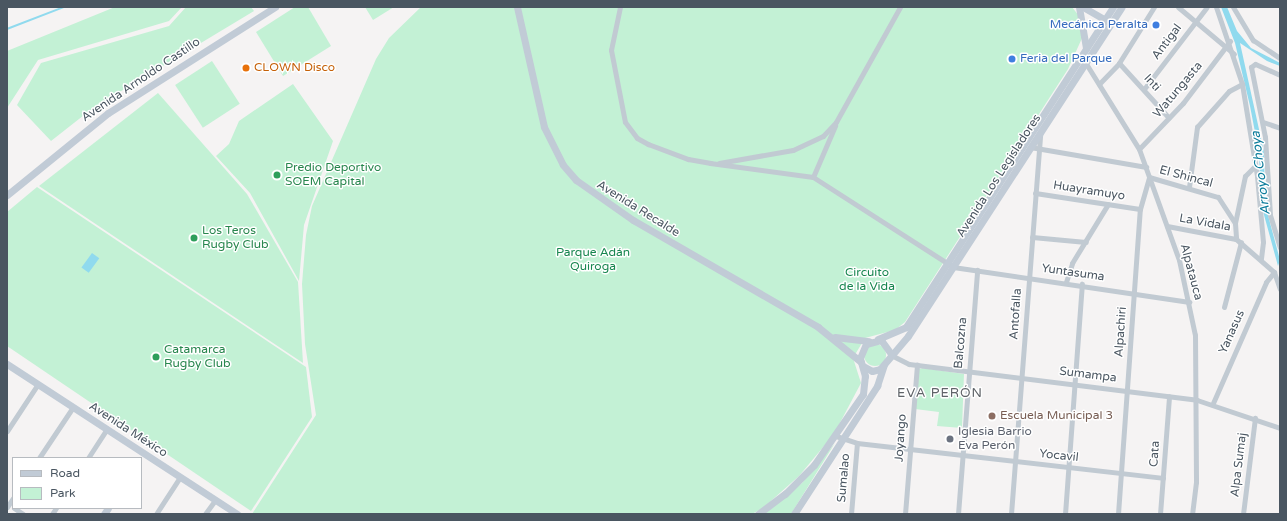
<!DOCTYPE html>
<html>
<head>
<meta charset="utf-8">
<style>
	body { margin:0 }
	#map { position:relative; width:1287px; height:521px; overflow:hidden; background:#f5f3f3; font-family:"Varela Round",sans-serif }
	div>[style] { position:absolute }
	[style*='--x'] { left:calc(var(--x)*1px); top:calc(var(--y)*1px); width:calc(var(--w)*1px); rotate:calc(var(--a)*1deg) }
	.green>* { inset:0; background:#c3f1d5; transform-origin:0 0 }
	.round { border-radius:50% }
	.water>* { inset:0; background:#90daee; transform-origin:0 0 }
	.stream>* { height:1.5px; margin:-0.75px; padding:0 0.75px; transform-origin:0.75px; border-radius:0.75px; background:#90daee }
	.street>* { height:5px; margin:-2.5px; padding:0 2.5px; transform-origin:2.5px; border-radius:2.5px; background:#c1cad2 }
	.secondary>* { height:7px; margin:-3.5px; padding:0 3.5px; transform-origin:3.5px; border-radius:3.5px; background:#c1cbd6 }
	.dots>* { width:11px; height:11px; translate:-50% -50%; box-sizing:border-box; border:2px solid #fff; border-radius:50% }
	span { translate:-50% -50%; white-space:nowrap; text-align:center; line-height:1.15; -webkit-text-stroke:3px #fff; paint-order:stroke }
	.shop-label { font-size:12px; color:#366cbe }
	.right { translate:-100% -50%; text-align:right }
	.left { translate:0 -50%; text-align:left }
	.street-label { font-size:12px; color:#4a5661 }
	.food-label { font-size:12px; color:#c56008 }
	.leisure-label { font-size:12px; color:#27864d }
	.park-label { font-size:12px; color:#17864f }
	.education-label { font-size:12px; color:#785e54 }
	.worship-label { font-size:12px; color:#5b616d }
	.water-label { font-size:13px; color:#0c7c9b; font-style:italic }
	.neighbourhood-label { font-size:13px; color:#5f6368; letter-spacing:1px }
	.frame { position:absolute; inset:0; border:8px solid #4a5661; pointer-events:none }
	.legend { position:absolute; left:12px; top:457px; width:130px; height:52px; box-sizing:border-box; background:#fff; border:1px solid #b7bbc0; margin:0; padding:5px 7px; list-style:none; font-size:12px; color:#4a5661 }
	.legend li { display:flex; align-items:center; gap:8px; height:20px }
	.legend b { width:20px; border:1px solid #b7bbc0 }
</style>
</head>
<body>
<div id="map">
	<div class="green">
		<div style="clip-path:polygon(115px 7px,182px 7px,169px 21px,38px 60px,7px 108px,7px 51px)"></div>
		<div style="clip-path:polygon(186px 7px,251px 7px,254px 11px,93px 108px,51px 141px,17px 105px,41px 63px,169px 26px)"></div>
		<div style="clip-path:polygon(295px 7px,308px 7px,331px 46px,283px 76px,256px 32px)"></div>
		<div style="clip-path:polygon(365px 7px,394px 7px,373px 20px)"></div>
		<div style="clip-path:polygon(421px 7px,1072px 7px,1079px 16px,1083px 36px,1068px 69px,905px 322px,895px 330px,865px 338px,853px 358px,861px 383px,834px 434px,799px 476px,763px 508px,752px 514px,252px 514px,316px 415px,305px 344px,302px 284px,306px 235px,312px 206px,376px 59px,389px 38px)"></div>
		<div style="left:212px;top:61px;width:51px;height:44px;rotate:57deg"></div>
		<div style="clip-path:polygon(293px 84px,333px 141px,304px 225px,299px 281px,250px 193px,216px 156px,229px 144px,239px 121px)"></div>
		<div style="clip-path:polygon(158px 93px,247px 194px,298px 282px,303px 363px,39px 186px)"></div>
		<div style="clip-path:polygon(37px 187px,306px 367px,312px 417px,251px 511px,7px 346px,7px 212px)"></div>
		<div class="round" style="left:864px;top:344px;width:22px;height:22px"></div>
		<div style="clip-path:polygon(923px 368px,964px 374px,962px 428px,937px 426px,939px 412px,915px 409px,919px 369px)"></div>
		<div style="clip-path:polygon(835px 443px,791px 514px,763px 514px,802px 483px)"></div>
	</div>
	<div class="water">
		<div style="clip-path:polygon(1221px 7px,1227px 7px,1237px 31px,1251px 48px,1280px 63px,1280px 66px,1267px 61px,1240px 43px,1264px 152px,1265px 204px,1280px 260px,1278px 266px,1261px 204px,1259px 153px,1250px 106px,1235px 43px)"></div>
		<div style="left:92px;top:253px;width:9px;height:18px;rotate:36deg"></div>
	</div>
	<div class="stream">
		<div style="--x:7;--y:29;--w:61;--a:-21.1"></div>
	</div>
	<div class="street">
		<div style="--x:620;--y:7;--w:44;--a:101.8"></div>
		<div style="--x:611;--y:50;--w:73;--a:79"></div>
		<div style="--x:625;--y:122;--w:20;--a:53"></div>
		<div style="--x:637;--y:138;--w:13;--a:29"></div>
		<div style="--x:648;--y:144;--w:43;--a:20.6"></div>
		<div style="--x:688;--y:159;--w:23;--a:10"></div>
		<div style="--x:1178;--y:7;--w:73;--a:40"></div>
		<div style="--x:1216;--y:7;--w:81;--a:71.3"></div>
		<div style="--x:1242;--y:84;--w:93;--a:80.7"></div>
		<div style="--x:1257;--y:176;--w:66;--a:84.8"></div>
		<div style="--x:1263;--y:242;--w:17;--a:97"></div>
		<div style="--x:1233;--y:7;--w:39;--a:59"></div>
		<div style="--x:1253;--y:40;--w:32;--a:34"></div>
		<div style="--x:1085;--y:62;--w:102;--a:58.2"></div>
		<div style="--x:1139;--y:149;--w:118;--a:70.2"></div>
		<div style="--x:1179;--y:260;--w:77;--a:78"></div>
		<div style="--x:1195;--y:335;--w:147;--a:89.6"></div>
		<div style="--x:1196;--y:482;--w:32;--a:97"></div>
		<div style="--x:1119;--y:63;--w:74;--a:47.7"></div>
		<div style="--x:1280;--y:75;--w:27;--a:-156"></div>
		<div style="--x:1255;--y:64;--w:5;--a:143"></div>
		<div style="--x:1251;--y:67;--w:71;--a:78.7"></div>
		<div style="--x:1265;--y:137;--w:78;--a:86.3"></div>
		<div style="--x:1270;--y:215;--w:34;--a:73"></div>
		<div style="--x:1099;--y:84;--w:29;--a:-46"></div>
		<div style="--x:1119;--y:63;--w:66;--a:-58"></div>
		<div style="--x:1144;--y:89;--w:103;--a:-52.5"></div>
		<div style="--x:1263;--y:122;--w:18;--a:19"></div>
		<div style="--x:1030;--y:147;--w:118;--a:9.8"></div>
		<div style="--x:1139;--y:149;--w:64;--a:-46.3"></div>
		<div style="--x:1183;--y:103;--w:78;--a:-52.8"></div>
		<div style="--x:710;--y:163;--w:104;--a:7.7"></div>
		<div style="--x:813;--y:177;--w:166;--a:32.7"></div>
		<div style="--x:953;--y:267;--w:239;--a:8.4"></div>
		<div style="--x:719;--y:163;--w:75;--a:-10"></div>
		<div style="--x:793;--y:150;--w:33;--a:-25"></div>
		<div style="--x:823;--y:136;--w:19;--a:-47"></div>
		<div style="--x:836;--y:122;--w:132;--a:-60.9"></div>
		<div style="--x:813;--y:177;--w:56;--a:-66.7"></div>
		<div style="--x:1189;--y:187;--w:61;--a:-82.4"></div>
		<div style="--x:1197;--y:127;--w:48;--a:-48.4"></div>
		<div style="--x:1229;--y:91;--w:15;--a:-28"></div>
		<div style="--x:1035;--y:193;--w:106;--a:8.7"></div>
		<div style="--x:1235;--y:223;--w:48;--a:-78"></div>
		<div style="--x:1245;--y:176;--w:14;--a:-45"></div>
		<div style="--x:1167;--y:226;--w:70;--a:10.7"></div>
		<div style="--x:1236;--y:239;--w:50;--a:41"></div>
		<div style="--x:1274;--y:272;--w:18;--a:71"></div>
		<div style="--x:1032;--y:237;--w:54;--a:5.3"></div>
		<div style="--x:1066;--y:282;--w:20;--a:-72"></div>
		<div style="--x:1072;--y:263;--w:69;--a:-58.6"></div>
		<div style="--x:1224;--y:307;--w:67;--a:-75.3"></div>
		<div style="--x:891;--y:355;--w:20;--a:27"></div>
		<div style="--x:909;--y:364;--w:290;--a:7.1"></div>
		<div style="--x:1197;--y:400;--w:88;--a:18.6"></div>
		<div style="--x:1213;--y:403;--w:132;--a:-66.3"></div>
		<div style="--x:1266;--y:282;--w:13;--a:-51"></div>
		<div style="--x:7;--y:431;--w:56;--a:-56.6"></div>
		<div style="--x:836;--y:436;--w:22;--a:18"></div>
		<div style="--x:857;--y:443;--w:308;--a:6.5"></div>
		<div style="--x:39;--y:458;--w:61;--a:-56.3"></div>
		<div style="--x:88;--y:458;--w:35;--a:-57"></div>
		<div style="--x:7;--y:507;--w:11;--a:-56"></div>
		<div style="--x:14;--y:508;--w:11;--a:34"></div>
		<div style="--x:52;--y:514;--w:7;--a:-56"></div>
		<div style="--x:156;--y:514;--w:44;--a:-57"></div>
		<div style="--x:205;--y:514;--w:17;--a:-54"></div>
		<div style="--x:851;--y:514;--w:71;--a:-85.2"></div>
		<div style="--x:905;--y:514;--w:150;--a:-85.4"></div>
		<div style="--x:958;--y:514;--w:245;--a:-85.5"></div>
		<div style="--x:1011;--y:514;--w:381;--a:-85.6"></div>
		<div style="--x:1065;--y:514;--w:231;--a:-85.8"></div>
		<div style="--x:1118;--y:514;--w:306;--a:-85.9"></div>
		<div style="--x:1140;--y:209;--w:33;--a:-74"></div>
		<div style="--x:1149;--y:177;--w:72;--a:16.2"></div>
		<div style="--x:1218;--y:197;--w:31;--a:57"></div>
		<div style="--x:1235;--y:223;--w:16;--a:86"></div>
		<div style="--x:1160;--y:514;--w:118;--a:-85.6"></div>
		<div style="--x:1243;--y:514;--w:97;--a:-82.9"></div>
	</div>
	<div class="secondary">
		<div style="--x:517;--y:7;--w:123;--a:77.3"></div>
		<div style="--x:544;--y:127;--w:42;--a:63.4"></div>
		<div style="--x:563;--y:165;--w:20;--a:49"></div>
		<div style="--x:576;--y:180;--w:70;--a:35.1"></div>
		<div style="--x:633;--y:220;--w:214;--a:30"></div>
		<div style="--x:818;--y:327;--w:55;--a:39.1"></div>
		<div style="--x:1079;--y:7;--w:42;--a:80.3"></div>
		<div style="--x:1083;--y:7;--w:30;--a:30"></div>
		<div style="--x:7;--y:195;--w:130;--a:-39.1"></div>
		<div style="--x:108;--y:113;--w:198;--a:-32.4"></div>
		<div style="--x:835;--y:337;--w:34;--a:7"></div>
		<div style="--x:878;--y:339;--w:30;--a:-23"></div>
		<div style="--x:906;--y:327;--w:381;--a:-57.1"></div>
		<div style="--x:7;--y:364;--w:275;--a:33.1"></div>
		<div style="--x:863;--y:366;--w:10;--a:29"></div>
		<div style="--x:872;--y:371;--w:8;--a:-14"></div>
		<div style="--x:880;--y:369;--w:43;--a:-49.7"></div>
		<div style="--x:908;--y:336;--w:392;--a:-57"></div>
		<div style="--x:104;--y:514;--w:7;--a:-56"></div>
		<div style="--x:758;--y:514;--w:34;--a:-37"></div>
		<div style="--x:785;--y:494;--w:41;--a:-45"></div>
		<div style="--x:814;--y:465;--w:86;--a:-55.4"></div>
		<div style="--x:863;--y:394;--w:18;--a:-84"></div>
		<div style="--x:865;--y:376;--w:19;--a:-106"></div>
		<div style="--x:860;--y:358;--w:15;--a:-67"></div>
		<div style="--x:866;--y:344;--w:16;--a:-15"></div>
		<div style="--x:881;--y:340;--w:17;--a:54"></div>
		<div style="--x:794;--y:514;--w:153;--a:-57"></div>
		<div style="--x:877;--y:386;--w:22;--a:-72"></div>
	</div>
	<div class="dots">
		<div style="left:1156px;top:25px;background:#3f7fe0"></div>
		<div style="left:1012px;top:59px;background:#3f7fe0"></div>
		<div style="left:246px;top:68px;background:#e8710a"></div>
		<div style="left:277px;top:175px;background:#2e9e5b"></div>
		<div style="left:194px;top:238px;background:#2e9e5b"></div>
		<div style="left:156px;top:357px;background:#2e9e5b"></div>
		<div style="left:992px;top:416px;background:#8d6e63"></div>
		<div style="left:950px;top:439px;background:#6b7280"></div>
	</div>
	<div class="shop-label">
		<span class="right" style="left:1148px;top:25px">Mecánica Peralta</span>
		<span class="left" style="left:1020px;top:59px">Feria del Parque</span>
	</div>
	<div class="street-label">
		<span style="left:1167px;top:42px;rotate:-53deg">Antigal</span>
		<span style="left:141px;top:80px;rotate:-34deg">Avenida Arnoldo Castillo</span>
		<span style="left:1152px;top:83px;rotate:47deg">Inti</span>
		<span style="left:1178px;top:90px;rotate:-50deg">Watungasta</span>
		<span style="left:999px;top:176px;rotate:-57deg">Avenida Los Legisladores</span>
		<span style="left:1186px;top:177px;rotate:15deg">El Shincal</span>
		<span style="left:1089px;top:191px;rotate:9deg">Huayramuyo</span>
		<span style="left:638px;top:209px;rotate:32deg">Avenida Recalde</span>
		<span style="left:1205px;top:223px;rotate:10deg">La Vidala</span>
		<span style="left:1191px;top:272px;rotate:75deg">Alpatauca</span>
		<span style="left:1073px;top:273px;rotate:8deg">Yuntasuma</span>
		<span style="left:1016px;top:314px;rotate:-86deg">Antofalla</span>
		<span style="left:1121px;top:332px;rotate:-86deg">Alpachiri</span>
		<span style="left:1232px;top:332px;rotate:-66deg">Yanasus</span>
		<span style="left:961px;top:343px;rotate:-85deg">Balcozna</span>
		<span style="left:1088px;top:375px;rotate:7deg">Sumampa</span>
		<span style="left:128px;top:430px;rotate:33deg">Avenida México</span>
		<span style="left:901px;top:438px;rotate:-86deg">Joyango</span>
		<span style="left:1155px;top:454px;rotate:-86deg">Cata</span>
		<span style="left:1059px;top:456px;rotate:6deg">Yocavil</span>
		<span style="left:1239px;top:465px;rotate:-83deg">Alpa Sumaj</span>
		<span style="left:844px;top:478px;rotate:-85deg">Sumalao</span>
	</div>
	<div class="food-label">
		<span class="left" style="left:254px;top:68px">CLOWN Disco</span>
	</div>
	<div class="leisure-label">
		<span class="left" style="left:285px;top:175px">Predio Deportivo<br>SOEM Capital</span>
		<span class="left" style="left:202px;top:238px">Los Teros<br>Rugby Club</span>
		<span class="left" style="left:164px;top:357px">Catamarca<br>Rugby Club</span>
	</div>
	<div class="park-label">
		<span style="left:593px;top:260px">Parque Adán<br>Quiroga</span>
		<span style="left:867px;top:280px">Circuito<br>de la Vida</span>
	</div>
	<div class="education-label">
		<span class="left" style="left:1000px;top:416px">Escuela Municipal 3</span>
	</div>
	<div class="worship-label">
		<span class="left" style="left:958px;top:439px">Iglesia Barrio<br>Eva Perón</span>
	</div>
	<div class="water-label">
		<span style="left:1261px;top:173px;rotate:-97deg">Arroyo Choya</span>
	</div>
	<div class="neighbourhood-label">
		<span style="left:940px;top:393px">EVA PERÓN</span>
	</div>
	<div class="frame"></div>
	<ul class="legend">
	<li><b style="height:5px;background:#c1cbd6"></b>Road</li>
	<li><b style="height:11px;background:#c3f1d5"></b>Park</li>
	</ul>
</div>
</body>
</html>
